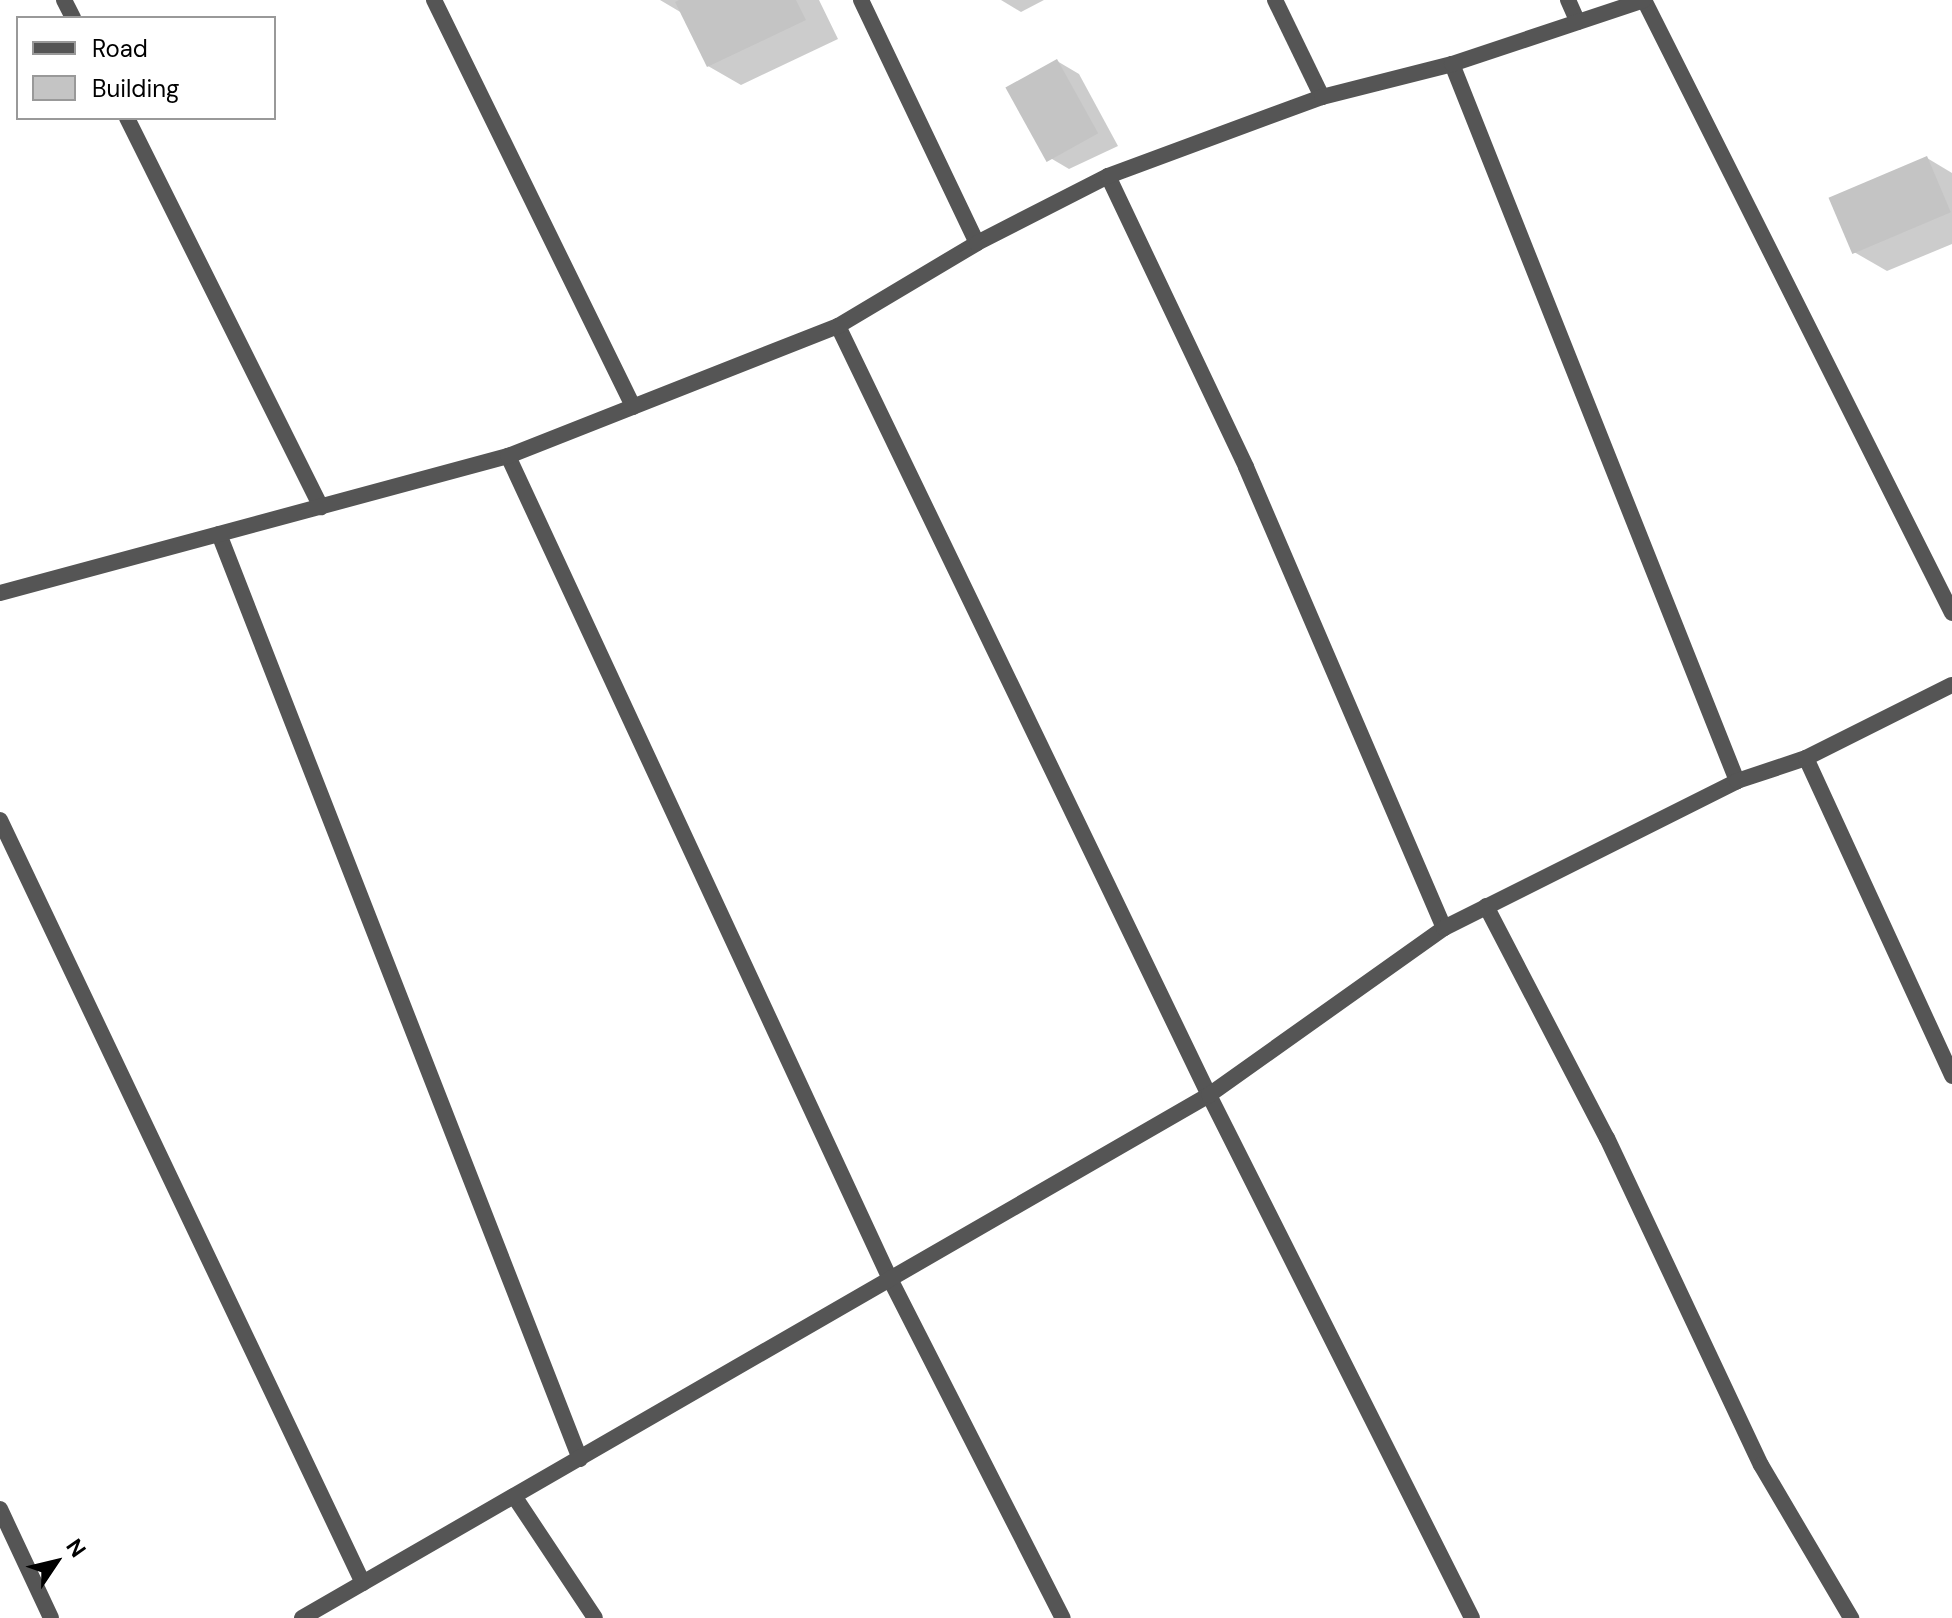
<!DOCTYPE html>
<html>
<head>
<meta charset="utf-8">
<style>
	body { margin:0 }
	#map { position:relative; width:1952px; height:1618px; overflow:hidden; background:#fff; font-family:"DM Sans",sans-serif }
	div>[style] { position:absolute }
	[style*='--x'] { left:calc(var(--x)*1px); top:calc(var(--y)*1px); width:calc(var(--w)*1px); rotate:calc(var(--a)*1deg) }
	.shadow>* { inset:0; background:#0003 }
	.building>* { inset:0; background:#c4c4c4; transform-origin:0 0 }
	.minor>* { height:16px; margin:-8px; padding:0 8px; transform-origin:8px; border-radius:8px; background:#555 }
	span { translate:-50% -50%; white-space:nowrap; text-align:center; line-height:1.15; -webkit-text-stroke:6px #fff; paint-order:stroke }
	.legend { position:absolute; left:16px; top:16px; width:260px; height:104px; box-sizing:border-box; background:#fff; border:2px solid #999; margin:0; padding:10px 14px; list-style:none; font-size:24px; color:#000 }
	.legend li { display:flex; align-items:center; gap:16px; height:40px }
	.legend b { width:40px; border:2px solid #999 }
	.north { position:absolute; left:16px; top:1522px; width:80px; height:80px; -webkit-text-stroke:6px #fff; paint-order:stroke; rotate:55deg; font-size:22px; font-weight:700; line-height:32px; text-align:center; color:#000 }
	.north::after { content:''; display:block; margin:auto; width:28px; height:36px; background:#000; clip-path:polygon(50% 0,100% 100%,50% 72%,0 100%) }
</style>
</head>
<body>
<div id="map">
	<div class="shadow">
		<div style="clip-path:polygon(660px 0,819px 0,838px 39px,741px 85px,708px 66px,682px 13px)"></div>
		<div style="clip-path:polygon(1001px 0,1044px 0,1021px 12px)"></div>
		<div style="clip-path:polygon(1057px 61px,1079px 74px,1118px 146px,1069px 169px,1047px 156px)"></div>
		<div style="clip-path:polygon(1927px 158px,1952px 173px,1952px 244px,1887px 271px,1854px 252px)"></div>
	</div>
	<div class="building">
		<div style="clip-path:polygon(679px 0,796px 0,806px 20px,707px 67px,675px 2px)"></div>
		<div style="left:1057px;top:59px;width:85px;height:59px;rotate:61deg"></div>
		<div style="left:1927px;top:156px;width:61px;height:107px;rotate:67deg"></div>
	</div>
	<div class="minor">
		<div style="--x:64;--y:0;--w:20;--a:63"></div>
		<div style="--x:434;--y:0;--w:453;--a:63.9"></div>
		<div style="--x:861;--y:0;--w:269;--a:64.5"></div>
		<div style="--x:1275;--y:0;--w:108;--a:64.1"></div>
		<div style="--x:1568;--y:0;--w:24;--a:66"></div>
		<div style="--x:1644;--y:0;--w:686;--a:63.32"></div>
		<div style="--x:1452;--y:64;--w:772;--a:68.32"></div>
		<div style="--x:127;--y:118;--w:435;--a:63.5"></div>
		<div style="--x:1108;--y:176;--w:322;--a:64.6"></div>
		<div style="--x:1246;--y:467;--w:502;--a:66.76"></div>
		<div style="--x:838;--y:326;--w:854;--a:64.25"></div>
		<div style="--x:1209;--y:1095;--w:585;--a:63.3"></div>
		<div style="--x:508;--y:456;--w:910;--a:65.1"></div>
		<div style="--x:891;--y:1281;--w:378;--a:63"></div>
		<div style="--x:219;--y:534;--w:993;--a:68.68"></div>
		<div style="--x:0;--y:593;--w:526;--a:-15.09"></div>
		<div style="--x:508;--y:456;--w:355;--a:-21.5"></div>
		<div style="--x:838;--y:326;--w:162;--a:-30.8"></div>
		<div style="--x:977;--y:243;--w:147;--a:-27.1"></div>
		<div style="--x:1108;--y:176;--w:228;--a:-20.3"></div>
		<div style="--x:1322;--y:97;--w:134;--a:-14.2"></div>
		<div style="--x:1452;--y:64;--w:202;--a:-18.4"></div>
		<div style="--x:1806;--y:758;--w:350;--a:65.3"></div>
		<div style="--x:0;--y:820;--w:845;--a:64.56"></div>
		<div style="--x:1486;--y:906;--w:262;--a:62.5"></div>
		<div style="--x:1607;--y:1138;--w:361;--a:64.8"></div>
		<div style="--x:1761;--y:1465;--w:178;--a:59.5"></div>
		<div style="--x:514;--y:1496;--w:146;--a:56.4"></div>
		<div style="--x:0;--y:1509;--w:120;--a:64.9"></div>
		<div style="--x:302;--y:1618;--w:1047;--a:-29.97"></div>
		<div style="--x:1209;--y:1095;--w:288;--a:-35.4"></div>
		<div style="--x:1444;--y:928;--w:328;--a:-26.6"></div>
		<div style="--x:1737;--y:781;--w:73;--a:-18.4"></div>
		<div style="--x:1806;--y:758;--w:163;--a:-26.6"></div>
	</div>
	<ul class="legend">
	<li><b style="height:10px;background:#555"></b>Road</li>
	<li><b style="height:22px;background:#c4c4c4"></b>Building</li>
	</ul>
	<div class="north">N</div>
</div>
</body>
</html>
